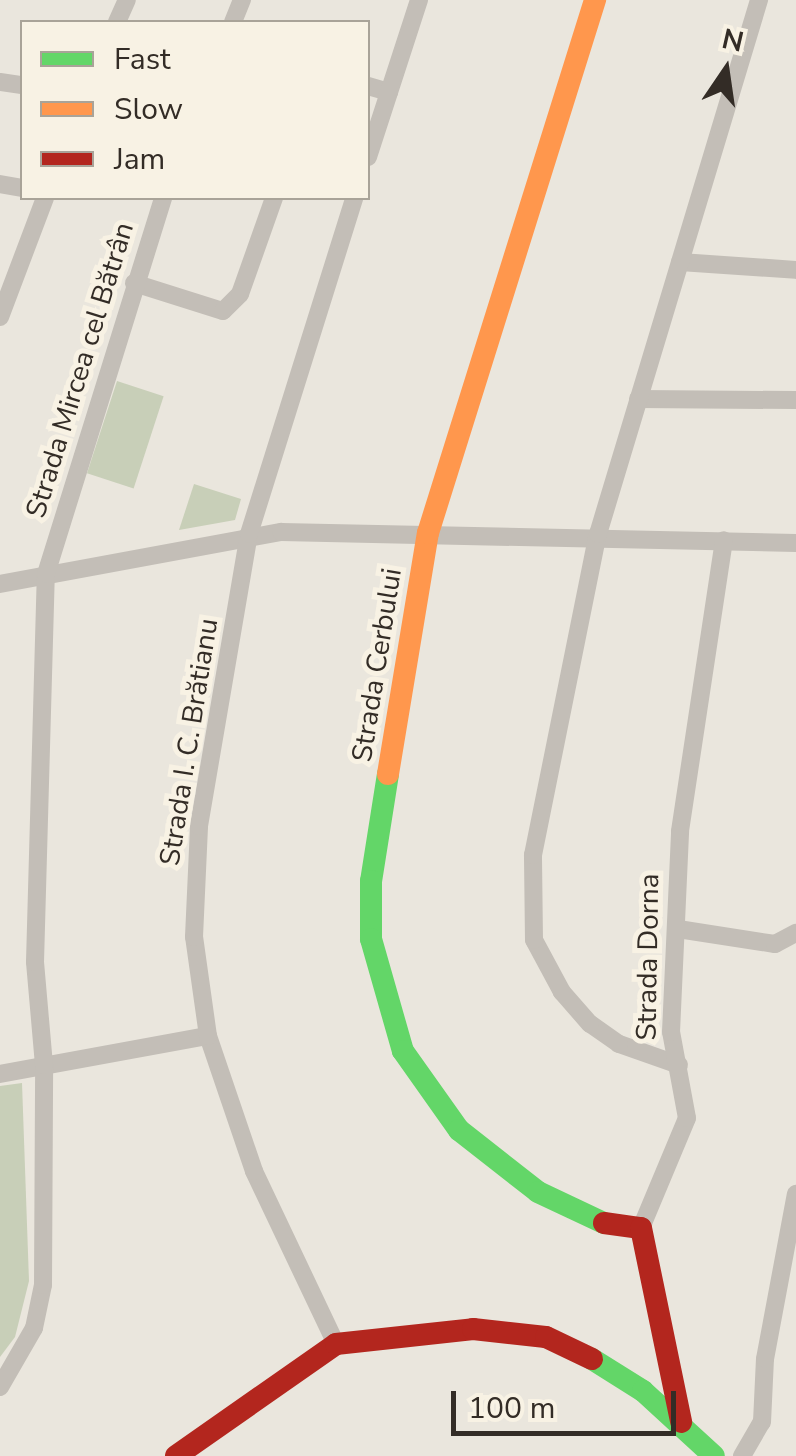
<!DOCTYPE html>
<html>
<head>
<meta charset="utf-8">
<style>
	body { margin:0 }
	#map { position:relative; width:796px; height:1456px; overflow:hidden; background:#eae6dd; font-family:"Nunito Sans",sans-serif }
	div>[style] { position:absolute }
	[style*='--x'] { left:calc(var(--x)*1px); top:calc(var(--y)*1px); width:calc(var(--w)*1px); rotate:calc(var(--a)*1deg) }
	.green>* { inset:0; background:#c8cfb8; transform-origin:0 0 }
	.street>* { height:18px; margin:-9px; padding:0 9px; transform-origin:9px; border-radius:9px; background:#c3beb7 }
	.fast>* { height:22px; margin:-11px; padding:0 11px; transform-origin:11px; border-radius:11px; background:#63d668 }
	.slow>* { height:22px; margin:-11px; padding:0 11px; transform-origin:11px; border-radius:11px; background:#ff974d }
	.jam>* { height:22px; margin:-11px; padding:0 11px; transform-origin:11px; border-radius:11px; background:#b3261e }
	span { translate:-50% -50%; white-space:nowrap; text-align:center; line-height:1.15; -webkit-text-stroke:10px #f8f2e4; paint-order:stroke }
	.street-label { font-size:28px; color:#332c26 }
	.legend { position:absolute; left:20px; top:20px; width:350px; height:180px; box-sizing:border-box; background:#f8f2e4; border:2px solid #a9a398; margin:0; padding:12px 18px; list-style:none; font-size:30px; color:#332c26 }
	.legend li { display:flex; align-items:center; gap:20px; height:50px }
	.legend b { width:50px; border:2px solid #a9a398 }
	.north { position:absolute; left:676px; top:20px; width:100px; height:100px; -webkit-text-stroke:8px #f8f2e4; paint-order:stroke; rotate:13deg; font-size:28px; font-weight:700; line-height:40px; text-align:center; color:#332c26 }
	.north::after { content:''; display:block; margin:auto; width:35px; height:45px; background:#332c26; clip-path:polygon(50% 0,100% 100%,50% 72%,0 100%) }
	.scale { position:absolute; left:451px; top:1391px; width:225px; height:45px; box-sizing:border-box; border:5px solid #332c26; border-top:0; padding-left:12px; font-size:30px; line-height:35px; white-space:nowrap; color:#332c26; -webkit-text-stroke:8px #f8f2e4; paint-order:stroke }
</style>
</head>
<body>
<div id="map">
	<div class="green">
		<div style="left:117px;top:381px;width:49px;height:97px;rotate:18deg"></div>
		<div style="clip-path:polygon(194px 484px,241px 499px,235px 520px,179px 530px)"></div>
		<div style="clip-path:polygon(22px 1083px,29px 1281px,15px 1337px,0 1357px,0 1086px)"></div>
	</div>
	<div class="street">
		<div style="--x:117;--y:22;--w:24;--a:-66"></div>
		<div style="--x:233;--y:22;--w:24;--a:-68"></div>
		<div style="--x:0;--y:82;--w:22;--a:8"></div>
		<div style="--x:368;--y:86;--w:22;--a:16"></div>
		<div style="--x:368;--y:157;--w:165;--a:-72"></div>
		<div style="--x:0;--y:184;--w:22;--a:10"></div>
		<div style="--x:680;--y:262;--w:116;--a:3.9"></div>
		<div style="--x:134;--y:283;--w:93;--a:17.5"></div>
		<div style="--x:223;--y:311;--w:24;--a:-45"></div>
		<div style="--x:240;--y:294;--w:102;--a:-70.5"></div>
		<div style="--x:0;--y:317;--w:127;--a:-69.3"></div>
		<div style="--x:638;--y:399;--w:158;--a:0.4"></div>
		<div style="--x:0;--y:584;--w:286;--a:-10.5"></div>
		<div style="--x:281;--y:532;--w:515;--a:1.22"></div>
		<div style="--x:678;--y:929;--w:98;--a:8.8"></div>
		<div style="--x:775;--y:944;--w:24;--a:-28"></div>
		<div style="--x:679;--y:1065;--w:64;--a:-160.7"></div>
		<div style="--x:619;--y:1044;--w:35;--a:-145"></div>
		<div style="--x:590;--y:1024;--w:43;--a:-131.2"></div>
		<div style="--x:562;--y:992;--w:59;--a:-118.3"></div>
		<div style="--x:534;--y:940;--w:85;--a:-90.7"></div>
		<div style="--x:533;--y:855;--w:328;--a:-78.6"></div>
		<div style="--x:598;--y:534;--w:558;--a:-73.22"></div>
		<div style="--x:0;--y:1074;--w:211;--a:-10.4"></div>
		<div style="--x:641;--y:1228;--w:119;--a:-67.3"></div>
		<div style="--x:687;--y:1118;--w:87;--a:-100.5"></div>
		<div style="--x:671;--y:1032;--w:201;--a:-87.4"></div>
		<div style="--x:680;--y:831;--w:294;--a:-81.4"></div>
		<div style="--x:336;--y:1344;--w:191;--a:-115.4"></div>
		<div style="--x:254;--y:1171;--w:143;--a:-108.8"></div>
		<div style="--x:208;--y:1036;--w:100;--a:-98"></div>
		<div style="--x:194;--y:937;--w:111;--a:-87.4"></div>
		<div style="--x:199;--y:826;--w:296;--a:-80.3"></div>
		<div style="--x:249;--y:534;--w:352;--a:-72.6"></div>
		<div style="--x:0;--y:1387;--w:68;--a:-60"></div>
		<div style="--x:34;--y:1328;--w:44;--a:-78.2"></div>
		<div style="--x:43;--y:1285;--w:220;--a:-89.7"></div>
		<div style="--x:44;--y:1065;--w:103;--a:-95"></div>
		<div style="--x:35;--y:962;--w:388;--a:-88.4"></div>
		<div style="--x:46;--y:574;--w:394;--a:-72.7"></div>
		<div style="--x:742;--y:1456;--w:39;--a:-60"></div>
		<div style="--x:762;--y:1422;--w:63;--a:-87.3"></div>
		<div style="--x:765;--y:1359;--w:168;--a:-79.4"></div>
	</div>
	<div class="fast">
		<div style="--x:388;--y:774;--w:108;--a:99"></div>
		<div style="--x:371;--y:881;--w:58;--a:90"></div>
		<div style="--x:371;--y:939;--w:116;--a:74.1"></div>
		<div style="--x:403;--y:1051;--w:97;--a:54.7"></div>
		<div style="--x:459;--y:1130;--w:100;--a:38.1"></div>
		<div style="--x:538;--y:1192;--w:73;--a:25.2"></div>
		<div style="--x:592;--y:1359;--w:60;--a:32.1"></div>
		<div style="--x:643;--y:1391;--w:96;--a:42.5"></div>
	</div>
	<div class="slow">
		<div style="--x:388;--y:774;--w:244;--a:-80.6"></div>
		<div style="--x:428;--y:533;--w:559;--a:-72.6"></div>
	</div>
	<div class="jam">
		<div style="--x:604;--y:1223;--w:37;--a:8"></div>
		<div style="--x:641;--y:1228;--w:198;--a:78.3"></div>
		<div style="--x:176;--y:1456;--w:195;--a:-35"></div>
		<div style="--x:336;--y:1344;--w:138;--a:-6.2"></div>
		<div style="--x:473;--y:1329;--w:73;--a:6.3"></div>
		<div style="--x:546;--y:1337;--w:51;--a:25.6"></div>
	</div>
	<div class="street-label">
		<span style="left:80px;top:370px;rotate:-73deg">Strada Mircea cel Bătrân</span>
		<span style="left:377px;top:665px;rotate:-81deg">Strada Cerbului</span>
		<span style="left:189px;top:742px;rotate:-81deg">Strada I. C. Brătianu</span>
		<span style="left:648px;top:957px;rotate:-89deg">Strada Dorna</span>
	</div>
	<ul class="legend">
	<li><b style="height:12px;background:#63d668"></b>Fast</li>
	<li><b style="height:12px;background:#ff974d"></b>Slow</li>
	<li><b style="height:12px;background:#b3261e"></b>Jam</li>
	</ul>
	<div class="north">N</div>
	<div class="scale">100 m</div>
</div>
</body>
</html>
